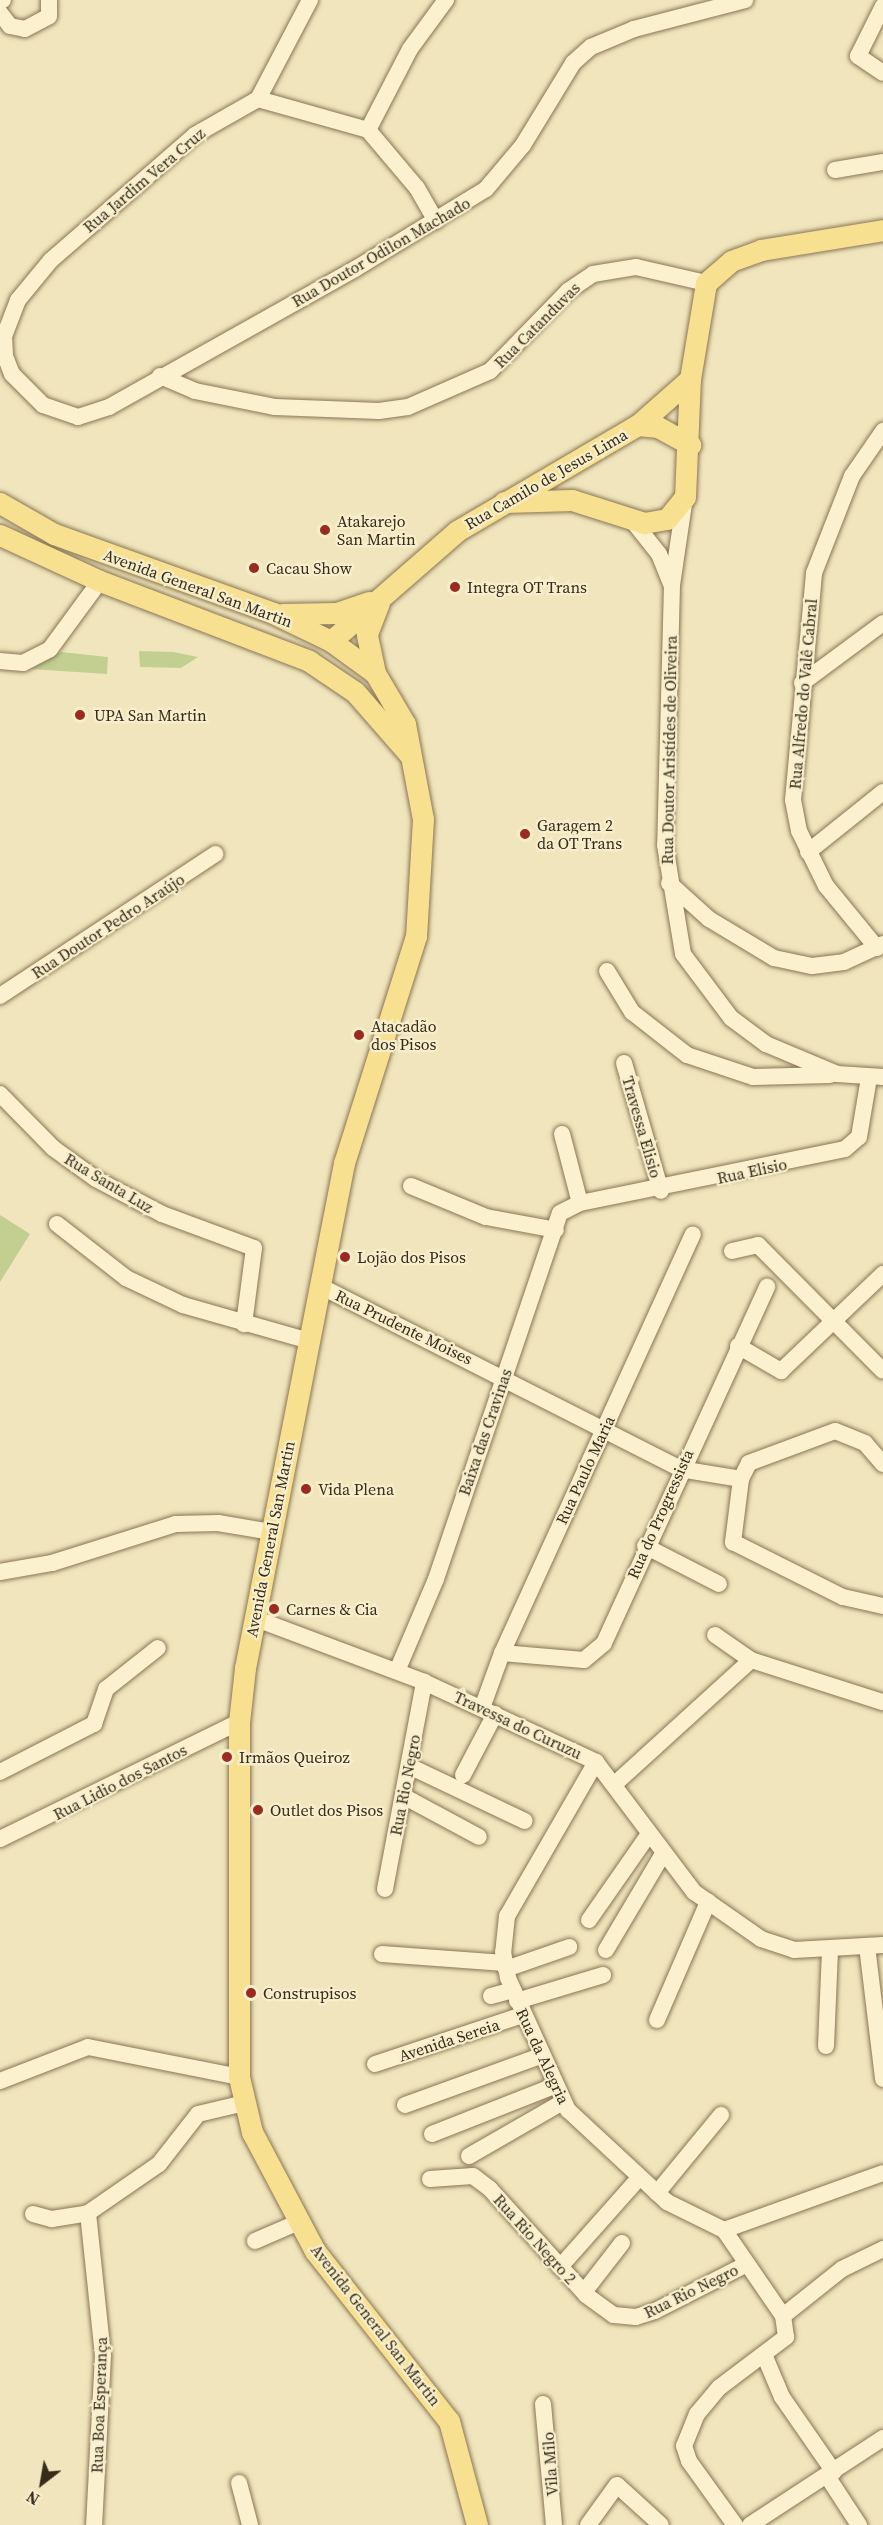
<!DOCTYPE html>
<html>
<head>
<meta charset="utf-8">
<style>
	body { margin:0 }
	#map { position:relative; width:883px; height:2525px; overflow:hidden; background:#f0e5bc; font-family:"Source Serif 4",serif }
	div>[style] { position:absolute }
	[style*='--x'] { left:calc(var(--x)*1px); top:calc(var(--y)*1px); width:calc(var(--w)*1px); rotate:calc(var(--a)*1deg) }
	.green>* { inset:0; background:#c2cf90 }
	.roads { filter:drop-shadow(0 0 2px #897555) drop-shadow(0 0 2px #897555) }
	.minor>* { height:16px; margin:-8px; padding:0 8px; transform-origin:8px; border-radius:8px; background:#fbf1cf }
	.major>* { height:21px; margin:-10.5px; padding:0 10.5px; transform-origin:10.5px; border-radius:10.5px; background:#f7e090 }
	.dots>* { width:16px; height:16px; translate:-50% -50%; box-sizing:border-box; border:3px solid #f7eecc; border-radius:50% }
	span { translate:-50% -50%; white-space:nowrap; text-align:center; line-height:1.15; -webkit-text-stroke:4.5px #f7eecc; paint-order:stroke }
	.street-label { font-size:16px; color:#372b1a }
	.poi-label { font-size:16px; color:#372b1a }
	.left { translate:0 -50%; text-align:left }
	.north { position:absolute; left:12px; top:2453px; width:60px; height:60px; -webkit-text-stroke:4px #f7eecc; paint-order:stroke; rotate:211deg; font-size:16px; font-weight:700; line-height:24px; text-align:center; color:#372b1a }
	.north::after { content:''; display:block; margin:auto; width:21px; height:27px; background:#372b1a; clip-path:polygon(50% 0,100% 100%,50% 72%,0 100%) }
</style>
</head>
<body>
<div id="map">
	<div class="green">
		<div style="clip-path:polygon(139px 651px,173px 652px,198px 657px,181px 668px,140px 667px)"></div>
		<div style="clip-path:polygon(61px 652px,108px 657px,107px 674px,31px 669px)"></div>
		<div style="clip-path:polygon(0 1215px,30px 1234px,0 1282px)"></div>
	</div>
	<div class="roads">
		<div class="minor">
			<div style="--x:310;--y:0;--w:112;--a:117.7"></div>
			<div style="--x:258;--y:99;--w:73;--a:150.3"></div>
			<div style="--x:195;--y:135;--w:191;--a:139"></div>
			<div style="--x:51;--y:260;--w:52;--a:129.5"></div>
			<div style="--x:18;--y:300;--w:39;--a:111"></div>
			<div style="--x:4;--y:336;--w:20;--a:87"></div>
			<div style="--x:5;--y:356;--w:19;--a:69"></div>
			<div style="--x:12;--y:374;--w:44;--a:45"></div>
			<div style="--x:43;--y:405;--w:37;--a:19"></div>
			<div style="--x:78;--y:417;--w:33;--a:-18"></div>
			<div style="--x:109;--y:407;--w:282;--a:-29.3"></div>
			<div style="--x:355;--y:269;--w:153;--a:-31.4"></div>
			<div style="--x:486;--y:189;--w:57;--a:-49.9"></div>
			<div style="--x:523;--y:145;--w:96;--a:-58.6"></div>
			<div style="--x:573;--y:63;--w:24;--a:-42"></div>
			<div style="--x:591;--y:47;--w:47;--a:-22.7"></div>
			<div style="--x:634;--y:29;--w:115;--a:-14.6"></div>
			<div style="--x:0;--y:1;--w:3;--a:-18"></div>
			<div style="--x:883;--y:6;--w:56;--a:116.6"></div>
			<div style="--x:858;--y:56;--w:30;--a:34"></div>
			<div style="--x:0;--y:13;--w:16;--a:52"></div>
			<div style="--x:10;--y:26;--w:15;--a:11"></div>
			<div style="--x:25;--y:29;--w:27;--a:-28"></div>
			<div style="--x:49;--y:16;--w:16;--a:-90"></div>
			<div style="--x:258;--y:99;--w:114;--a:15.7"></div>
			<div style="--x:368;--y:130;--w:76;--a:49.8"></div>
			<div style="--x:417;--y:188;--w:38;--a:60"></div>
			<div style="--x:368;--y:130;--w:91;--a:-62.6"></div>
			<div style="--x:410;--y:49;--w:61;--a:-53.7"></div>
			<div style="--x:835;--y:170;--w:49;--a:-9.5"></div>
			<div style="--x:160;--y:376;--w:38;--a:23"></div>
			<div style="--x:195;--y:391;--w:82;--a:11.3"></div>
			<div style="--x:275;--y:407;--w:104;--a:2.2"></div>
			<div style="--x:379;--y:411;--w:29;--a:-8"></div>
			<div style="--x:408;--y:407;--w:90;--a:-23.7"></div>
			<div style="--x:490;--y:371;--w:112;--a:-45.7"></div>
			<div style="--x:568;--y:291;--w:30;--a:-34"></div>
			<div style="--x:593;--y:274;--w:44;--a:-9.2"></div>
			<div style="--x:636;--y:267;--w:72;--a:12.9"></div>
			<div style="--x:685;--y:497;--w:89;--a:98.4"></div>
			<div style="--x:672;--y:585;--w:260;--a:91.5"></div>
			<div style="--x:665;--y:845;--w:110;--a:80.6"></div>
			<div style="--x:683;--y:954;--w:80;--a:53.1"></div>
			<div style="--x:731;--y:1018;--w:44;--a:36.6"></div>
			<div style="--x:766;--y:1044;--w:77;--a:22.9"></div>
			<div style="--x:837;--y:1074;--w:46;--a:3.7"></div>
			<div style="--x:632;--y:520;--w:43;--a:51.5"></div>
			<div style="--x:659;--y:554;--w:32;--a:68"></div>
			<div style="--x:0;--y:661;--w:23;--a:5"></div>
			<div style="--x:23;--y:663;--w:30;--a:-27"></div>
			<div style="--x:50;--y:649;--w:84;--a:-53.7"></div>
			<div style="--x:802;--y:683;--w:101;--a:-36.5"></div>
			<div style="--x:808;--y:852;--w:96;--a:-38.7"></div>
			<div style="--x:669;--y:883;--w:54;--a:42"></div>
			<div style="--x:709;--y:919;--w:76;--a:31"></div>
			<div style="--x:774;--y:958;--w:39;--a:12"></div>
			<div style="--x:812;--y:966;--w:32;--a:-7"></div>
			<div style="--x:844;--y:962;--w:43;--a:-24.8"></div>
			<div style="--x:877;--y:948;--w:80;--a:-129.4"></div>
			<div style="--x:826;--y:886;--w:61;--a:-116.1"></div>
			<div style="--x:799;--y:831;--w:32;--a:-101"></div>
			<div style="--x:793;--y:800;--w:228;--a:-84.7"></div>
			<div style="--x:814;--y:573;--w:104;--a:-68.6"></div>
			<div style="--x:852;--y:476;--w:55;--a:-55.4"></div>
			<div style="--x:607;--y:971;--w:48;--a:58.6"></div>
			<div style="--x:632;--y:1012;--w:70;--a:38"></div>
			<div style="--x:687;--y:1055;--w:70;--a:18.4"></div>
			<div style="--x:753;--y:1077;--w:77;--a:-1.5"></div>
			<div style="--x:0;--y:996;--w:258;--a:-33.4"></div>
			<div style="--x:624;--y:1063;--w:133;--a:73.9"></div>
			<div style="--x:0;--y:1094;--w:76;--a:45.5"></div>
			<div style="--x:53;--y:1148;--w:53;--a:35.8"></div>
			<div style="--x:96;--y:1179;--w:75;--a:27.9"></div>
			<div style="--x:162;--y:1214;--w:98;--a:20.3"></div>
			<div style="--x:254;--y:1248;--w:77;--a:97.5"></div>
			<div style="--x:562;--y:1134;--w:71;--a:75.4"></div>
			<div style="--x:411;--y:1186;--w:81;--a:22.5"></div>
			<div style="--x:486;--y:1217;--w:71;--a:10.5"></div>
			<div style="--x:57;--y:1224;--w:88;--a:38"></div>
			<div style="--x:126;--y:1278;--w:63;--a:25.3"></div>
			<div style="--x:183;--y:1305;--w:131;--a:15.9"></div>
			<div style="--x:732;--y:1251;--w:27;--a:-13"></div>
			<div style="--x:758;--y:1245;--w:177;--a:45.2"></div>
			<div style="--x:320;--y:1286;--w:404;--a:26.9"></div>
			<div style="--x:680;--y:1469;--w:62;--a:9.3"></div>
			<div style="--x:738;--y:1346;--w:50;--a:30.2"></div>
			<div style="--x:781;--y:1371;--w:141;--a:-43.6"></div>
			<div style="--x:883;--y:1464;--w:28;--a:-131"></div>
			<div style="--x:865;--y:1443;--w:32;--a:-158"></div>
			<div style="--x:835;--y:1431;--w:92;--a:159.6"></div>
			<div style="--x:749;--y:1463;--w:18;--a:117"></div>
			<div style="--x:741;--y:1479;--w:64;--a:97.2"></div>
			<div style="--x:733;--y:1542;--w:123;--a:26.6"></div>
			<div style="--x:843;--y:1597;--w:41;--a:12.7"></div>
			<div style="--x:645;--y:1546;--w:83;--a:27.2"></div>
			<div style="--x:0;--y:1572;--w:53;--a:-9.8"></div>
			<div style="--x:52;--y:1563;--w:130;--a:-17.5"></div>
			<div style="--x:176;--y:1524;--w:42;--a:-1.4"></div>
			<div style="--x:218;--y:1523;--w:55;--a:9.5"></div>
			<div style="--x:254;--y:1618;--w:182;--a:20.6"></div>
			<div style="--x:424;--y:1682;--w:190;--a:24.9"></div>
			<div style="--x:596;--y:1762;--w:163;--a:53"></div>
			<div style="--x:694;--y:1892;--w:82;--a:35"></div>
			<div style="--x:761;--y:1939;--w:35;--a:18"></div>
			<div style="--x:794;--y:1950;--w:89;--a:-3.2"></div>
			<div style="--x:715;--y:1635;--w:44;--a:34.8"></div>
			<div style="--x:751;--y:1660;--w:139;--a:17.7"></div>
			<div style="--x:502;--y:1653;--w:82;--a:4.9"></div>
			<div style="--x:584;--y:1660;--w:26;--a:-40"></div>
			<div style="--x:604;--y:1643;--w:392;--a:-65.4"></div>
			<div style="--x:397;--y:1671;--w:100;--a:-67"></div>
			<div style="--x:436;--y:1579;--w:386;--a:-71.3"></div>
			<div style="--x:560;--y:1213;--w:22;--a:-27"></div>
			<div style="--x:580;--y:1203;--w:270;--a:-11.5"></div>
			<div style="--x:845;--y:1149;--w:18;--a:-41"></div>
			<div style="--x:859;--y:1137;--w:60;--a:-80.4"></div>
			<div style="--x:482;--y:1708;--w:59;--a:-70"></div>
			<div style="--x:502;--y:1653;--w:460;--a:-65.5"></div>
			<div style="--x:596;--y:1762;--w:178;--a:120"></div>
			<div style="--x:507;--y:1916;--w:36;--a:96"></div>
			<div style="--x:503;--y:1952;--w:26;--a:79"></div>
			<div style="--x:508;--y:1978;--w:145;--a:65.6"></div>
			<div style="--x:568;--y:2110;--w:135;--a:42.9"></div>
			<div style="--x:667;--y:2202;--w:64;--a:26.2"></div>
			<div style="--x:724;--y:2230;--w:104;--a:55.5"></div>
			<div style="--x:409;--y:1766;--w:128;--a:25.4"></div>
			<div style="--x:0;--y:1772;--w:106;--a:-27.1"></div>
			<div style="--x:94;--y:1724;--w:37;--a:-71"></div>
			<div style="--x:106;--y:1689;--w:66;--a:-38.3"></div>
			<div style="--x:463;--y:1775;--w:69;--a:-62.3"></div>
			<div style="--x:617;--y:1782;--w:181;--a:-42.3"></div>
			<div style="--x:403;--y:1796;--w:86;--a:28.3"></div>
			<div style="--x:0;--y:1839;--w:266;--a:-26.1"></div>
			<div style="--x:385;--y:1889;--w:211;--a:-79.3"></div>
			<div style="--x:589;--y:1920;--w:105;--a:-55.1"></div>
			<div style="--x:867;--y:1946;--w:134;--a:83.1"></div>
			<div style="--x:606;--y:1950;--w:112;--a:-59.3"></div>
			<div style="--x:382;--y:1954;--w:123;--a:4.2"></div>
			<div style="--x:506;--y:1969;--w:67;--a:-19.2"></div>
			<div style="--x:491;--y:1996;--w:23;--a:-15"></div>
			<div style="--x:517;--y:2001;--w:90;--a:-16.8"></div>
			<div style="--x:657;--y:2020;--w:129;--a:-66.6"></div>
			<div style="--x:826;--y:2046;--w:96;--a:-87.6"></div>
			<div style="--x:375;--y:2064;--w:155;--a:-18.4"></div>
			<div style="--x:0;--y:2081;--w:94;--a:-21.1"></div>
			<div style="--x:88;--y:2047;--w:154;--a:11.2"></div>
			<div style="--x:405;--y:2105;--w:144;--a:-19.9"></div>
			<div style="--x:432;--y:2134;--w:131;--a:-21.5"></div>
			<div style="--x:469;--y:2156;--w:108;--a:-29.9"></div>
			<div style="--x:430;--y:2179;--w:43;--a:-4"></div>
			<div style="--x:473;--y:2176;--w:21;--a:37"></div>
			<div style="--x:490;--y:2189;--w:143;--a:47.8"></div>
			<div style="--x:586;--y:2295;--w:34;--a:36"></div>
			<div style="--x:614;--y:2315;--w:22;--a:5"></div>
			<div style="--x:636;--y:2317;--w:20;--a:-18"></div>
			<div style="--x:655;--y:2311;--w:103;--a:-27.1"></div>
			<div style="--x:657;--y:2193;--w:101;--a:-50.6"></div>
			<div style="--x:88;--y:2213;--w:143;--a:84"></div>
			<div style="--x:103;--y:2355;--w:170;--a:93"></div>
			<div style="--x:33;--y:2214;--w:20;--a:15"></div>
			<div style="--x:52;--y:2219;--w:36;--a:-9"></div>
			<div style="--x:88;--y:2213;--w:86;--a:-34.6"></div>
			<div style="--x:159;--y:2164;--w:63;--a:-52"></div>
			<div style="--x:198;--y:2114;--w:48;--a:-13.2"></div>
			<div style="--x:724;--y:2230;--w:169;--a:-19.7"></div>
			<div style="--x:255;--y:2241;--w:48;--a:-23.4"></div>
			<div style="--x:560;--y:2267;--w:118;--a:-48.4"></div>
			<div style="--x:584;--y:2292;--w:62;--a:-52.2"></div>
			<div style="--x:765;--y:2357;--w:43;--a:67"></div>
			<div style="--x:782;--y:2397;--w:91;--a:55.3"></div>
			<div style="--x:543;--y:2404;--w:121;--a:84.8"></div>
			<div style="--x:827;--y:2476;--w:59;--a:56.9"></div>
			<div style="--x:239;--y:2483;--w:43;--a:75.3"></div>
			<div style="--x:588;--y:2525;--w:49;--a:-54.1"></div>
			<div style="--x:617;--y:2485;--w:59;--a:42.3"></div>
			<div style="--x:735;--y:2525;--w:79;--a:-125.7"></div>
			<div style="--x:689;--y:2461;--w:16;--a:-108"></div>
			<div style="--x:684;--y:2446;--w:35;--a:-68"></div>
			<div style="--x:697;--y:2414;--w:35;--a:-50"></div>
			<div style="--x:720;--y:2387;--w:83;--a:-37.1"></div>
			<div style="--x:786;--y:2337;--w:21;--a:-98"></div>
			<div style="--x:783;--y:2316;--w:75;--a:-38.5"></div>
			<div style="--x:842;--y:2269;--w:46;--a:-26"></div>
			<div style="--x:750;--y:2525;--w:159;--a:-33.2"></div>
		</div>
		<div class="major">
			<div style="--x:638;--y:425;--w:20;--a:6"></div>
			<div style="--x:658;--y:427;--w:37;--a:29"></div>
			<div style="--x:504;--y:502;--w:68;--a:-1.7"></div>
			<div style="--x:572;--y:500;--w:76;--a:17.7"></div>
			<div style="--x:644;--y:523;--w:23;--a:-10"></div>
			<div style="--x:667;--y:519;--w:28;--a:-51"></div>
			<div style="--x:685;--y:497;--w:118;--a:-87.6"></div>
			<div style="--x:690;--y:379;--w:97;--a:-80.5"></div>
			<div style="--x:706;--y:283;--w:33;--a:-41"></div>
			<div style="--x:731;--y:261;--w:32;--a:-20"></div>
			<div style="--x:761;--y:250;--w:124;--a:-9.3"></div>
			<div style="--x:0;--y:503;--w:62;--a:29.9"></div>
			<div style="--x:54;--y:534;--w:233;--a:19.8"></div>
			<div style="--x:273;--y:613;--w:64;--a:25.8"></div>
			<div style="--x:331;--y:641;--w:54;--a:36"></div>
			<div style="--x:375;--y:673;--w:59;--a:59.5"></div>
			<div style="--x:405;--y:724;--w:97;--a:79.3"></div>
			<div style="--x:423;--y:819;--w:117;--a:93.4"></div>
			<div style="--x:416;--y:936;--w:238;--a:107.6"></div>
			<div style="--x:344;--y:1163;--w:515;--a:101.09"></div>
			<div style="--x:245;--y:1668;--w:54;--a:96.3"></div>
			<div style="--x:239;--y:1722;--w:355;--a:90"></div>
			<div style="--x:239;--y:2077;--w:57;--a:76.7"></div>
			<div style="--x:252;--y:2132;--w:135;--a:62.1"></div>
			<div style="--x:315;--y:2251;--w:216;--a:51.8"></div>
			<div style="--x:449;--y:2421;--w:108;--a:74.9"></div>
			<div style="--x:0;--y:535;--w:110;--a:24.7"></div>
			<div style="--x:100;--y:581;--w:224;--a:20.9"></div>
			<div style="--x:309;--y:661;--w:55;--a:34"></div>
			<div style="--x:355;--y:692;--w:84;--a:48.9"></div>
			<div style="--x:282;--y:614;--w:55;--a:-1"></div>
			<div style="--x:337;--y:613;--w:34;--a:-19"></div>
			<div style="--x:331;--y:641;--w:167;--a:-41.1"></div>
			<div style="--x:457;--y:531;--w:210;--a:-30.4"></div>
			<div style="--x:638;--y:425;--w:69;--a:-41.5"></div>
			<div style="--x:375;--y:673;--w:40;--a:-102"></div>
			<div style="--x:367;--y:634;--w:34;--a:-69"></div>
		</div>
	</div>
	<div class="dots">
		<div style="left:325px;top:530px;background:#9b2a21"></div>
		<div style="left:254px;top:568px;background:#9b2a21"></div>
		<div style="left:455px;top:587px;background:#9b2a21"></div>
		<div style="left:80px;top:715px;background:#9b2a21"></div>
		<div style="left:525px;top:834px;background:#9b2a21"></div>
		<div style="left:359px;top:1035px;background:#9b2a21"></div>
		<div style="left:345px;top:1257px;background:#9b2a21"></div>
		<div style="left:306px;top:1489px;background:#9b2a21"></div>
		<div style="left:274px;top:1609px;background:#9b2a21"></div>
		<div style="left:227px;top:1757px;background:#9b2a21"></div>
		<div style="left:258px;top:1810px;background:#9b2a21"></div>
		<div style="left:251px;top:1993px;background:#9b2a21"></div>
	</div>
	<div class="street-label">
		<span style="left:144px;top:180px;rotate:-40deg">Rua Jardim Vera Cruz</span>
		<span style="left:381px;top:252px;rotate:-30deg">Rua Doutor Odilon Machado</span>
		<span style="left:537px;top:325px;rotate:-45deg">Rua Catanduvas</span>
		<span style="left:546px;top:479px;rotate:-30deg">Rua Camilo de Jesus Lima</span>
		<span style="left:198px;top:588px;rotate:20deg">Avenida General San Martin</span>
		<span style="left:803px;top:694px;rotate:-85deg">Rua Alfredo do Valê Cabral</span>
		<span style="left:669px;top:750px;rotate:-89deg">Rua Doutor Aristídes de Oliveira</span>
		<span style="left:108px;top:926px;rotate:-33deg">Rua Doutor Pedro Araújo</span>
		<span style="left:642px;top:1127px;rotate:74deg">Travessa Elisio</span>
		<span style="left:752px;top:1171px;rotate:-12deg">Rua Elisio</span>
		<span style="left:109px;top:1183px;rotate:31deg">Rua Santa Luz</span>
		<span style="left:404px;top:1327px;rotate:26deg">Rua Prudente Moises</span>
		<span style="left:485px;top:1432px;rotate:-71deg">Baixa das Cravinas</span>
		<span style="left:585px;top:1470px;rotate:-65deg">Rua Paulo Maria</span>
		<span style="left:660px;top:1514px;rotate:-66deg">Rua do Progressista</span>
		<span style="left:270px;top:1539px;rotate:-79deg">Avenida General San Martin</span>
		<span style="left:518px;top:1725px;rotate:25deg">Travessa do Curuzu</span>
		<span style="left:120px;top:1782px;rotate:-27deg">Rua Lidio dos Santos</span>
		<span style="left:405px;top:1785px;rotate:-79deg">Rua Rio Negro</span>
		<span style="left:449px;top:2040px;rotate:-18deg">Avenida Sereia</span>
		<span style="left:543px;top:2056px;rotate:65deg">Rua da Alegria</span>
		<span style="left:535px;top:2239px;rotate:48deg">Rua Rio Negro 2</span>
		<span style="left:691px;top:2291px;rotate:-26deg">Rua Rio Negro</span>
		<span style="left:376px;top:2325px;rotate:52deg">Avenida General San Martin</span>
		<span style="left:99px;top:2405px;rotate:-88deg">Rua Boa Esperança</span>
		<span style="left:550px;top:2464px;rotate:-94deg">Vila Milo</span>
	</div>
	<div class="poi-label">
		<span class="left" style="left:337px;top:530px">Atakarejo<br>San Martin</span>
		<span class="left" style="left:266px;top:568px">Cacau Show</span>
		<span class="left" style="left:467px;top:587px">Integra OT Trans</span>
		<span class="left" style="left:94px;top:715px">UPA San Martin</span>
		<span class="left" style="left:537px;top:834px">Garagem 2<br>da OT Trans</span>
		<span class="left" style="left:371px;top:1035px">Atacadão<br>dos Pisos</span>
		<span class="left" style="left:357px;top:1257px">Lojão dos Pisos</span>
		<span class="left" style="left:318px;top:1489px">Vida Plena</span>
		<span class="left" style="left:286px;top:1609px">Carnes &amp; Cia</span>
		<span class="left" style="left:239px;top:1757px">Irmãos Queiroz</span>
		<span class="left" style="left:270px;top:1810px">Outlet dos Pisos</span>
		<span class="left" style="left:263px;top:1993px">Construpisos</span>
	</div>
	<div class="north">N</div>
</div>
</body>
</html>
